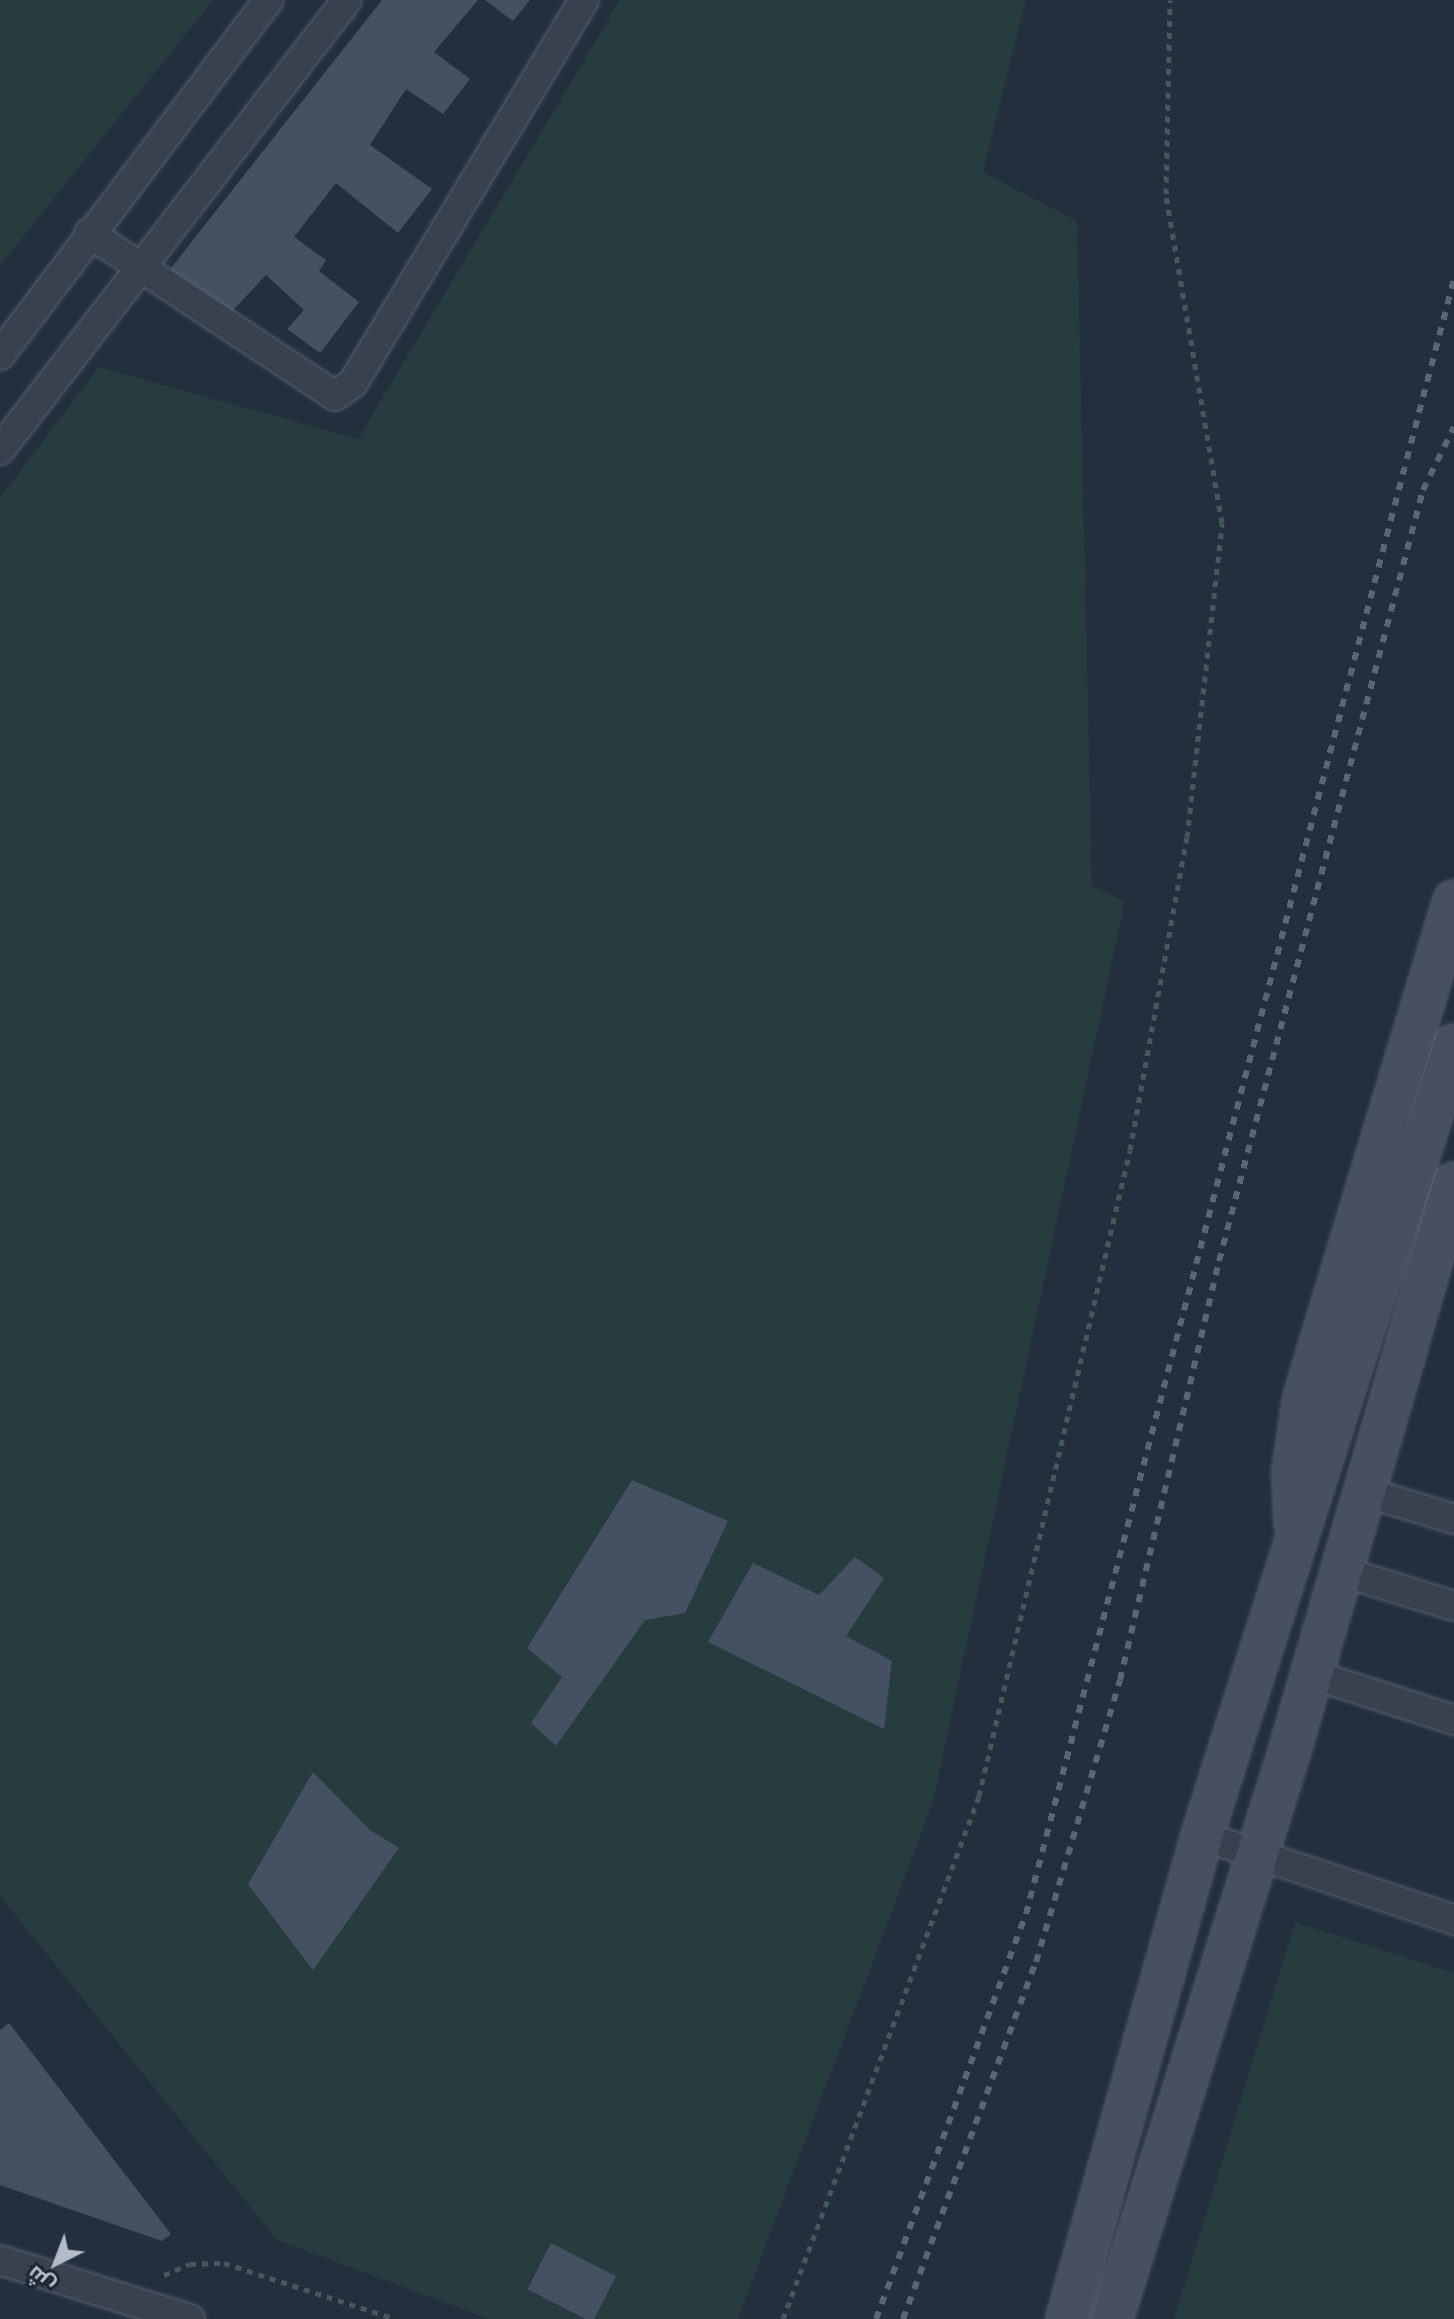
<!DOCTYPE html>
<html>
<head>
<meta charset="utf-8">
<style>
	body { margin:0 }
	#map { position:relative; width:1454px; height:2319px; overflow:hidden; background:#242f3e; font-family:Barlow,Cairo,sans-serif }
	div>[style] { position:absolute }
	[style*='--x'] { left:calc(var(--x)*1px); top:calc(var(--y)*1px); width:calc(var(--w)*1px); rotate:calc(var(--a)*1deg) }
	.green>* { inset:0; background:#263c3f }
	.building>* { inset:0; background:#455162; transform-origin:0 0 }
	.path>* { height:5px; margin-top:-2.5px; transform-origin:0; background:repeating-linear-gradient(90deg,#44595c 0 6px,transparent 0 12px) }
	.roads { filter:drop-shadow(0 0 2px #565f6c) drop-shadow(0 0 2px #565f6c) }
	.street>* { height:28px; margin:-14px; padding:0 14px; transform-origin:14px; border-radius:14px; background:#38414e }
	.secondary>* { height:40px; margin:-20px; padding:0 20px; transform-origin:20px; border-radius:20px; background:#465061 }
	.rail>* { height:6px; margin-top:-3px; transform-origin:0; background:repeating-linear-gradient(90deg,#5a6575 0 8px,transparent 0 16px) }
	span { translate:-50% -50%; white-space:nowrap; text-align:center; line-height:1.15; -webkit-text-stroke:7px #1d2633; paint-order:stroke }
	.north { position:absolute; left:16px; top:2223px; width:80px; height:80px; -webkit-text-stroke:6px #1d2633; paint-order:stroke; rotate:222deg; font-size:22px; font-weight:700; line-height:32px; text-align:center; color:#b4bcc9 }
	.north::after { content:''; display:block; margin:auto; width:28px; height:36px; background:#b4bcc9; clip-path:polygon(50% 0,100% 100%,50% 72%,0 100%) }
</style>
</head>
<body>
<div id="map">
	<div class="green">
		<div style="clip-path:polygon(0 0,213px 0,0 266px)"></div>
		<div style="clip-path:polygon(620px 0,1026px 0,983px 172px,1077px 221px,1092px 886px,1125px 901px,933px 1802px,738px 2319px,489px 2319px,277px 2240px,0 1896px,0 498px,99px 367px,358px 439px)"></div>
		<div style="clip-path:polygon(1295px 1922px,1454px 1973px,1454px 2319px,1174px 2319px)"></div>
	</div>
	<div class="building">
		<div style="clip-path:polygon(382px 0,478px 0,434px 52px,470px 79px,443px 114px,406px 89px,370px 145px,432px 189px,398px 233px,336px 183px,294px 237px,326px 260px,319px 271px,359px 302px,320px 353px,287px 329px,304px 310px,266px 275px,223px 321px,160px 282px)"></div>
		<div style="clip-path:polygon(485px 0,530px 0,513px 21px)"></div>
		<div style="clip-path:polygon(632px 1480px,728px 1521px,685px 1613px,645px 1620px,556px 1746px,531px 1723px,562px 1677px,527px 1648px)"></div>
		<div style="clip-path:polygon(855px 1557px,884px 1578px,846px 1636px,892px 1661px,884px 1729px,708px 1642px,753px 1563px,819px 1595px)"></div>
		<div style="clip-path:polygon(313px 1772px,370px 1830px,399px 1848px,313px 1970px,248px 1884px)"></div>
		<div style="clip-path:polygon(9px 2023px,171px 2234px,162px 2241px,0 2185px,0 2030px)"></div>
		<div style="left:551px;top:2243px;width:73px;height:52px;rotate:27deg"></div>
	</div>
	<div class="path">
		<div style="--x:164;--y:2275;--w:28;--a:-23"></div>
		<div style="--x:190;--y:2264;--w:34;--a:-2"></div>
		<div style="--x:224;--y:2263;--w:180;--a:18.1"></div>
		<div style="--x:783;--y:2319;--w:559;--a:-69.46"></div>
		<div style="--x:979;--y:1796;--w:663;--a:-76.84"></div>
		<div style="--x:1130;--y:1150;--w:318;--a:-79.7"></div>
		<div style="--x:1187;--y:837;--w:316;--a:-83.6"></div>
		<div style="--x:1222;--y:523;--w:334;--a:-99.7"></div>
		<div style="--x:1166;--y:194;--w:194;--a:-88.8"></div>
	</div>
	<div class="roads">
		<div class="street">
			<div style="--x:89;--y:233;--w:295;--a:33.5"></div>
			<div style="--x:335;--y:396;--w:22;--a:-36"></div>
			<div style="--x:353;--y:383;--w:447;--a:-58.9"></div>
			<div style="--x:0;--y:355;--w:445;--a:-52.9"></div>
			<div style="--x:0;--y:450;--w:568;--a:-52.36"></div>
			<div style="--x:1362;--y:1491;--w:96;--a:16.9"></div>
			<div style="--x:1340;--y:1571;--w:119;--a:17.1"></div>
			<div style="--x:1311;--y:1674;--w:150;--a:17.8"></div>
			<div style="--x:1202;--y:1836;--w:266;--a:18.4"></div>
			<div style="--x:0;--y:2260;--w:199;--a:17.3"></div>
		</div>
		<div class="secondary">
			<div style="--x:1295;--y:1522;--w:51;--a:-92.2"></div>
			<div style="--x:1293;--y:1471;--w:74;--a:-81.4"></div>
			<div style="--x:1304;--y:1398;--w:519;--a:-73.21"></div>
			<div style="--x:1067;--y:2319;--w:502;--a:-74.38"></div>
			<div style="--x:1202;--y:1836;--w:830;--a:-72.33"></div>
			<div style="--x:1112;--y:2319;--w:593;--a:-72.63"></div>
			<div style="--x:1289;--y:1753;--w:593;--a:-73.86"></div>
		</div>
	</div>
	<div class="rail">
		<div style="--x:876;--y:2319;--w:432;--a:-69.7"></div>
		<div style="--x:1026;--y:1914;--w:1690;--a:-75.33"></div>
		<div style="--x:903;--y:2319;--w:381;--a:-69.6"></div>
		<div style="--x:1036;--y:1962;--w:294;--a:-73.4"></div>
		<div style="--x:1120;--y:1680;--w:431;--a:-76.7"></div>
		<div style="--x:1219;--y:1261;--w:798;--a:-75.18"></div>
		<div style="--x:1423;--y:490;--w:70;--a:-63.8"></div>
	</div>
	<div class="north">ش</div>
</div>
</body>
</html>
